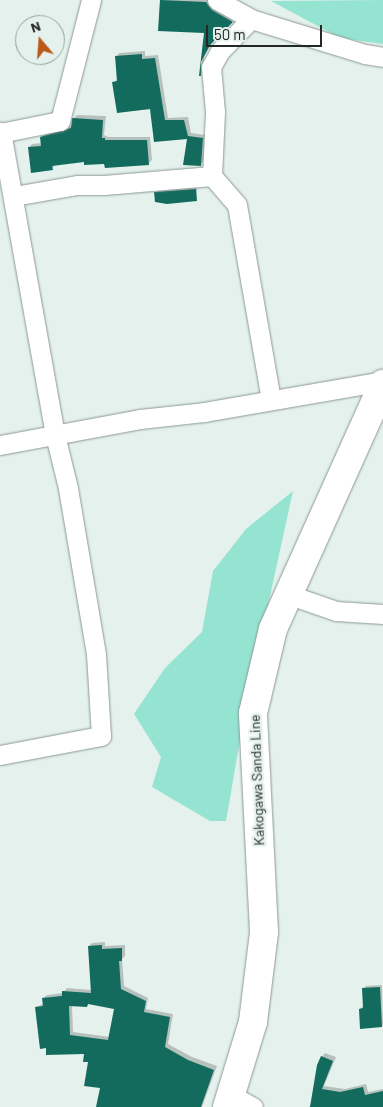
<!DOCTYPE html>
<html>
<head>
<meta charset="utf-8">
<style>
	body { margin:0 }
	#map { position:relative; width:383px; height:1107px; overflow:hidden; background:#e4f1ed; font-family:Barlow,sans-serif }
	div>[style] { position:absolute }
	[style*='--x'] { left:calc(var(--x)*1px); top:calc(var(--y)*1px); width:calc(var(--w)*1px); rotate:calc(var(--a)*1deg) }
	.water>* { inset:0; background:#95e4d2 }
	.shadow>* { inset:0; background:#0003 }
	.building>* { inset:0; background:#126b5c }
	.roads { filter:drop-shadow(0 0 1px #8c9895) drop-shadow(0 0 1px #8c9895) }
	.minor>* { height:19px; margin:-9.5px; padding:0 9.5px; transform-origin:9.5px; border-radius:9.5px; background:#fff }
	.primary>* { height:28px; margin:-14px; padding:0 14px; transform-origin:14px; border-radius:14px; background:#fff }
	span { translate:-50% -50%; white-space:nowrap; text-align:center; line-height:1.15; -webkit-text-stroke:5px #e4f1ed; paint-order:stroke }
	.street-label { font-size:14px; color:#232826 }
	.north { position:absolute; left:15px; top:15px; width:50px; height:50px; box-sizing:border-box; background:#e4f1ed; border:1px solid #97a19d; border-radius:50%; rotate:342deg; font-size:14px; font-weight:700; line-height:20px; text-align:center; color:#232826 }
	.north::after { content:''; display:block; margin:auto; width:18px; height:22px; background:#ba5919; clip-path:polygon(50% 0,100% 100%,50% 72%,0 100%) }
	.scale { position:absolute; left:206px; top:25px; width:116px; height:22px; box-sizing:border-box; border:2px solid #232826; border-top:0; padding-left:6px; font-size:15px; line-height:18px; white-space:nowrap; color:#232826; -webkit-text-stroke:4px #e4f1ed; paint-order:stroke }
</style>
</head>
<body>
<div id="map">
	<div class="water">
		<div style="clip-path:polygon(383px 0,383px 44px,340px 38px,271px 1px)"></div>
		<div style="clip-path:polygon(293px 491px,246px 706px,226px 821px,210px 821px,152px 787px,161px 757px,134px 714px,165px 668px,202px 632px,213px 571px,246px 529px)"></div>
	</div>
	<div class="shadow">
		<div style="clip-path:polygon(160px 0,211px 0,235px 18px,213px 41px,204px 57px,204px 71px,200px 75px,205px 31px,159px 30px)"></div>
		<div style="clip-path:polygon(145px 51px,145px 56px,158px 55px,168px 118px,188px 117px,191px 133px,205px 135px,204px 161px,201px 164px,188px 138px,155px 140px,152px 109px,118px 112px,114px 83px,117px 79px,116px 57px,119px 53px)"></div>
		<div style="clip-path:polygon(77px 115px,106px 116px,104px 135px,108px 137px,150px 137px,152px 160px,148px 164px,85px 161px,56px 164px,52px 169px,29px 147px,32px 144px,42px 143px,41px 137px,45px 133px,73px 125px,73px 119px)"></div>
		<div style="clip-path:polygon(197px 187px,196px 200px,156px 193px,158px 191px)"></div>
		<div style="clip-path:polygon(evenodd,105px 942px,105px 946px,125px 945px,125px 956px,122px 959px,124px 986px,148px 998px,146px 1009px,173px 1014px,168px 1044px,192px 1057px,217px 1066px,202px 1107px,98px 1107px,101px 1087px,85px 1053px,47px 1047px,37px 1007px,44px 1003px,43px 998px,47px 995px,63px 993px,67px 988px,92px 990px,89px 946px,92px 943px,105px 942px,89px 1003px,115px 1008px,110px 1037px,73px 1032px,72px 1005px,87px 1006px,89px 1003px)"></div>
		<div style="clip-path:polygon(382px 985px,383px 1025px,382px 1026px,360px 1009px,363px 1006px,363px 989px,366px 986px)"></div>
		<div style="clip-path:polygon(325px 1053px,336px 1057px,324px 1086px,345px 1089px,366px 1084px,368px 1092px,383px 1089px,383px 1107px,309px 1107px,312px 1103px,322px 1057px)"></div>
	</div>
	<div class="building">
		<div style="clip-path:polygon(160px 0,206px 2px,212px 10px,233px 22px,210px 45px,201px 62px,201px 76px,199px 76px,204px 33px,158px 31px)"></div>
		<div style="clip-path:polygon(142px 54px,142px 59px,155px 58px,165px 120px,184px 120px,188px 136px,203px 138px,201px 166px,183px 165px,187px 139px,154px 142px,150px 109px,117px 113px,112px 82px,117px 81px,115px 56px)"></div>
		<div style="clip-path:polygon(72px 118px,103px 120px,102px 138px,105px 138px,105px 140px,147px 140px,149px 165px,105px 168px,104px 164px,84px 165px,84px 162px,52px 166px,53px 170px,31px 173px,28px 147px,41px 146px,40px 137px,71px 128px)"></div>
		<div style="clip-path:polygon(196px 189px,197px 201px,167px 204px,155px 202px,154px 192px)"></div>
		<div style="clip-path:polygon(evenodd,102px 945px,102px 949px,122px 948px,122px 961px,119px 961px,121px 989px,146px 1001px,144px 1012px,170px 1017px,165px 1047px,188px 1060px,214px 1070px,201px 1107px,96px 1107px,100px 1088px,84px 1086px,88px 1062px,83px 1062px,84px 1054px,46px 1055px,46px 1048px,40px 1049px,35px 1007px,43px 1006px,42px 998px,62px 996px,62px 991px,91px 993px,88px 946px,102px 945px,88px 1004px,114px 1009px,108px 1040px,70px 1035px,69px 1006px,87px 1007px,88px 1004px)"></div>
		<div style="clip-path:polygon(380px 987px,382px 1027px,360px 1029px,359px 1009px,363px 1008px,362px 988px)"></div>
		<div style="clip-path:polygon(321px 1056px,333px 1061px,322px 1089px,340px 1092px,363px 1087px,365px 1095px,383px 1091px,383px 1107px,310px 1107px,317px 1065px)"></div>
	</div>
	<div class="roads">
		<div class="minor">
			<div style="--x:217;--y:0;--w:39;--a:29"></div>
			<div style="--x:251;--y:19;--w:119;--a:17.1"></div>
			<div style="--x:365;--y:54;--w:18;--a:9"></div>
			<div style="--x:251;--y:19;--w:45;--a:134.1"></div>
			<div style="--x:220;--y:51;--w:18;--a:119"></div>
			<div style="--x:211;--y:67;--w:45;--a:84.9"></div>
			<div style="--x:215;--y:112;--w:64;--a:92.7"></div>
			<div style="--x:212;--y:176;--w:38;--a:49"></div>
			<div style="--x:237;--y:205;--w:198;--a:80.1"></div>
			<div style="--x:0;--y:133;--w:61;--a:-11.3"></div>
			<div style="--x:60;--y:121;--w:125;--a:-75.6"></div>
			<div style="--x:14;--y:196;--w:64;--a:-9.9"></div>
			<div style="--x:77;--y:185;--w:27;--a:0"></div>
			<div style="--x:104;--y:185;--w:108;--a:-4.8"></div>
			<div style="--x:0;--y:445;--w:142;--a:-10.5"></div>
			<div style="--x:140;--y:419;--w:64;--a:-6.2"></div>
			<div style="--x:204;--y:412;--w:182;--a:-9.8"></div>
			<div style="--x:287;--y:594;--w:52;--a:19.1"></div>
			<div style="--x:336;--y:611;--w:47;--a:3.7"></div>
			<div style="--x:0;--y:755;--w:103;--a:-10.7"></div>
			<div style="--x:101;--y:736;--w:82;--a:-93.5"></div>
			<div style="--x:96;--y:654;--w:168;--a:-99.6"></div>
			<div style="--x:68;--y:488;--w:55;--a:-103.8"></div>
			<div style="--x:55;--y:435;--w:308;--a:-100.1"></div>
			<div style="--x:231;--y:1095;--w:25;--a:29"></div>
		</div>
		<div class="primary">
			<div style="--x:227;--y:1107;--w:89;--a:-73"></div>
			<div style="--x:253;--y:1022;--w:91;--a:-83"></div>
			<div style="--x:264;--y:932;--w:219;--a:-92.9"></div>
			<div style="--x:253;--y:713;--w:86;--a:-76.6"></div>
			<div style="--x:273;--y:629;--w:269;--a:-65.8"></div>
		</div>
	</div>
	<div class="street-label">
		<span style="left:257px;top:780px;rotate:-92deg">Kakogawa Sanda Line</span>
	</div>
	<div class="north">N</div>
	<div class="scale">50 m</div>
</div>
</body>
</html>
